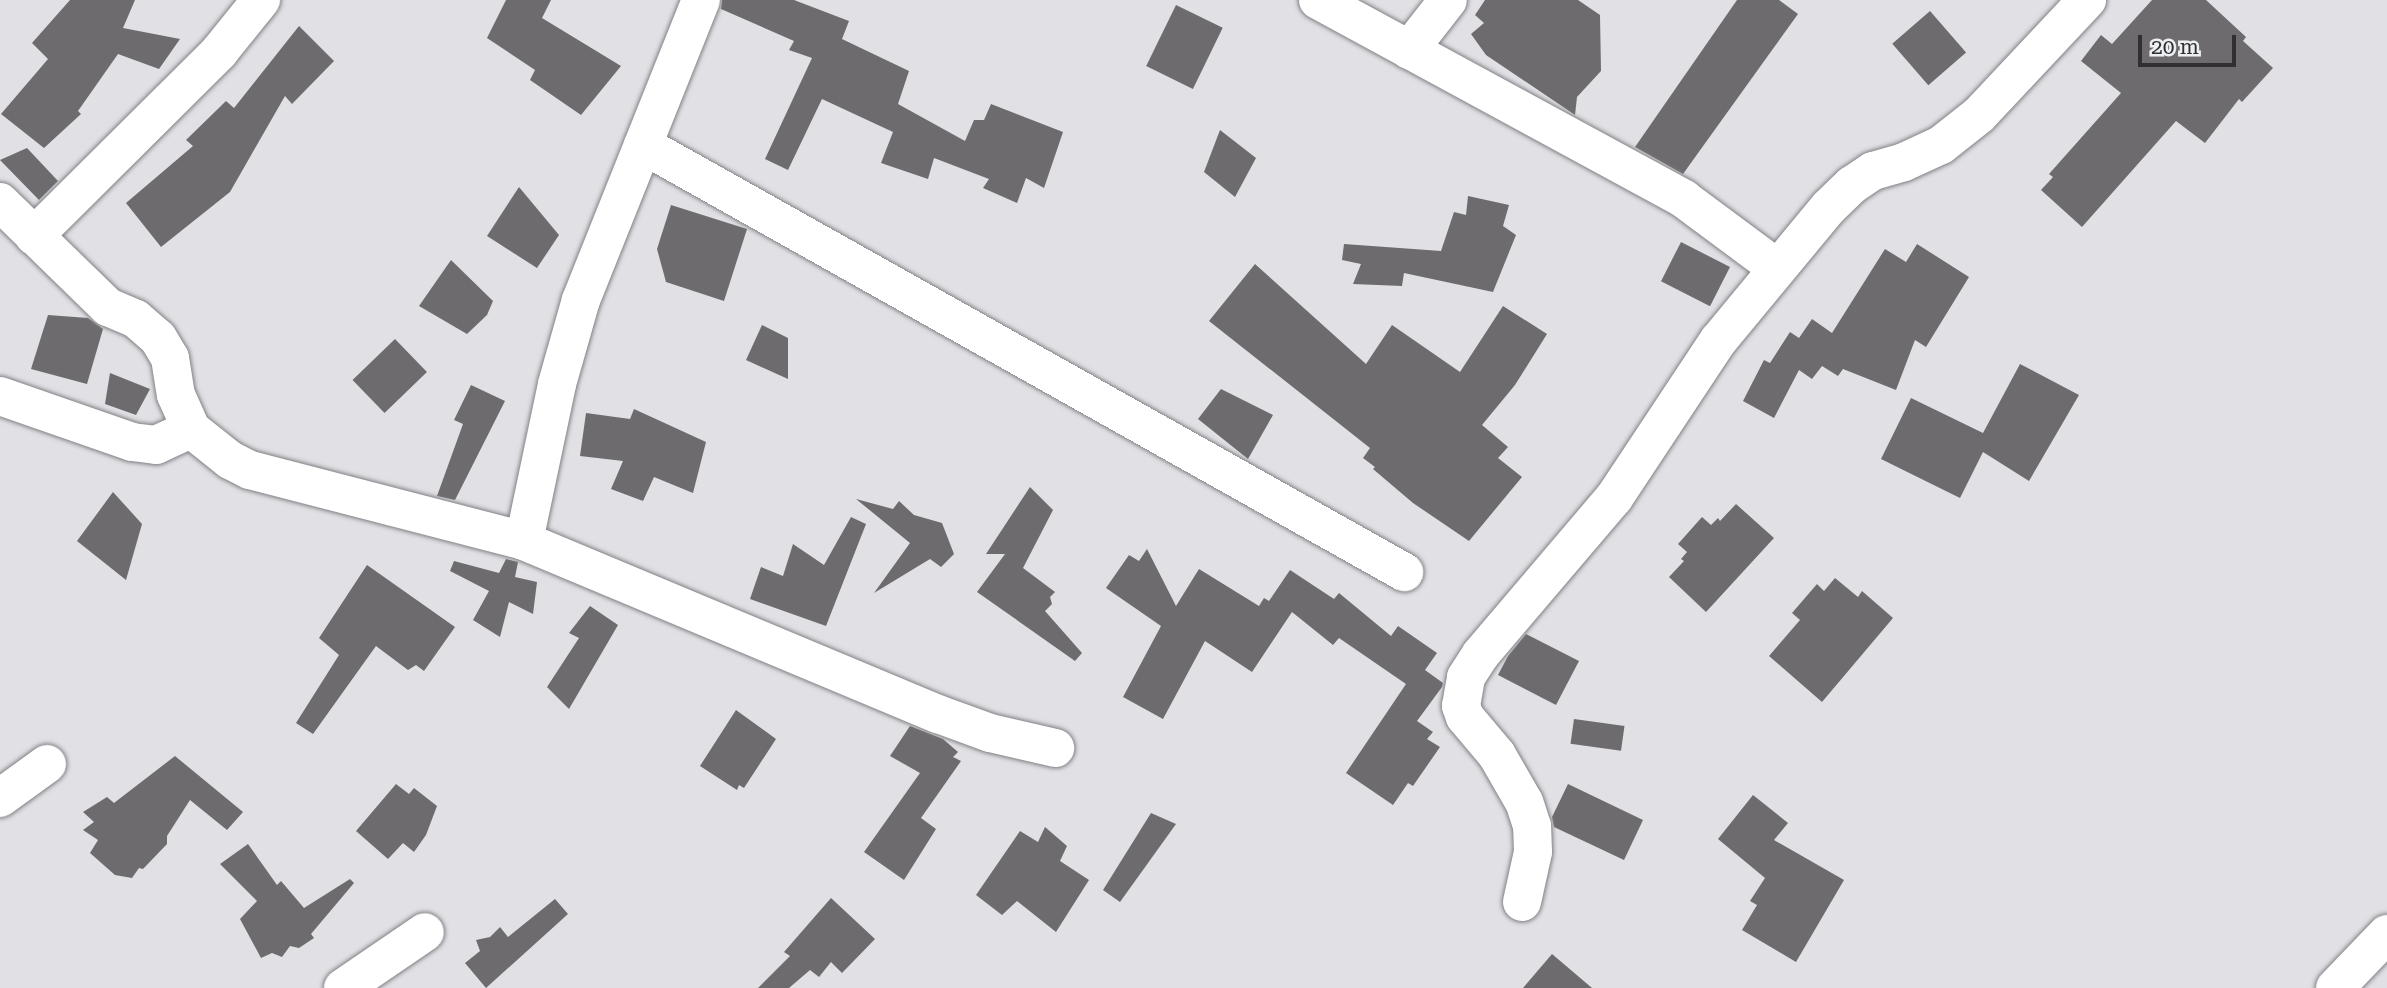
<!DOCTYPE html>
<html>
<head>
<meta charset="utf-8">
<style>
	body { margin:0 }
	#map { position:relative; width:2387px; height:988px; overflow:hidden; background:#e0e0e5; font-family:"Roboto Serif",serif }
	div>[style] { position:absolute }
	[style*='--x'] { left:calc(var(--x)*1px); top:calc(var(--y)*1px); width:calc(var(--w)*1px); rotate:calc(var(--a)*1deg) }
	.building>* { inset:0; background:#6d6b6e; transform-origin:0 0 }
	.roads { filter:drop-shadow(0 0 2px #818185) drop-shadow(0 0 2px #818185) }
	.street>* { height:38px; margin:-19px; padding:0 19px; transform-origin:19px; border-radius:19px; background:#fff }
	span { translate:-50% -50%; white-space:nowrap; text-align:center; line-height:1.15; -webkit-text-stroke:7px #edeef2; paint-order:stroke }
	.scale { position:absolute; left:2138px; top:35px; width:98px; height:32px; box-sizing:border-box; border:4px solid #303032; border-top:0; padding-left:9px; font-size:21px; line-height:24px; white-space:nowrap; color:#303032; -webkit-text-stroke:5px #edeef2; paint-order:stroke }
</style>
</head>
<body>
<div id="map">
	<div class="building">
		<div style="clip-path:polygon(70px 0,135px 0,123px 28px,180px 39px,159px 69px,118px 54px,78px 111px,81px 114px,44px 148px,1px 114px,48px 59px,32px 43px)"></div>
		<div style="clip-path:polygon(506px 0,551px 0,542px 18px,621px 66px,581px 115px,530px 80px,535px 70px,487px 38px)"></div>
		<div style="clip-path:polygon(722px 0,794px 0,849px 21px,842px 39px,909px 71px,898px 104px,965px 141px,974px 120px,984px 120px,991px 104px,1063px 132px,1044px 188px,1026px 178px,1017px 203px,983px 188px,989px 179px,934px 158px,928px 179px,881px 163px,893px 132px,822px 99px,788px 170px,765px 159px,812px 58px,789px 50px,794px 41px,721px 9px)"></div>
		<div style="clip-path:polygon(1485px 0,1578px 0,1600px 15px,1601px 71px,1577px 97px,1575px 115px,1486px 55px,1471px 34px,1484px 23px,1475px 15px)"></div>
		<div style="clip-path:polygon(1737px 0,1779px 0,1798px 14px,1683px 174px,1635px 147px)"></div>
		<div style="clip-path:polygon(2152px 0,2206px 0,2246px 37px,2243px 41px,2273px 68px,2242px 102px,2239px 99px,2205px 143px,2176px 121px,2082px 227px,2041px 190px,2053px 177px,2049px 174px,2121px 93px,2081px 61px,2101px 35px,2112px 44px)"></div>
		<div style="left:1176px;top:5px;width:52px;height:68px;rotate:26deg"></div>
		<div style="left:1930px;top:11px;width:55px;height:50px;rotate:49deg"></div>
		<div style="clip-path:polygon(299px 26px,334px 61px,292px 104px,285px 96px,230px 192px,161px 247px,126px 203px,193px 146px,186px 140px,226px 101px,234px 108px)"></div>
		<div style="clip-path:polygon(1220px 130px,1256px 158px,1235px 197px,1204px 172px)"></div>
		<div style="clip-path:polygon(27px 148px,58px 181px,39px 200px,0 160px)"></div>
		<div style="clip-path:polygon(519px 187px,559px 235px,537px 268px,487px 236px)"></div>
		<div style="clip-path:polygon(1468px 196px,1509px 205px,1503px 226px,1516px 235px,1493px 292px,1404px 273px,1402px 286px,1353px 284px,1361px 264px,1342px 260px,1344px 244px,1441px 251px,1454px 212px,1466px 215px)"></div>
		<div style="clip-path:polygon(671px 205px,747px 229px,724px 301px,666px 282px,657px 249px)"></div>
		<div style="left:1681px;top:242px;width:55px;height:44px;rotate:27deg"></div>
		<div style="clip-path:polygon(1917px 244px,1969px 277px,1926px 347px,1915px 340px,1896px 390px,1843px 369px,1838px 376px,1822px 366px,1812px 379px,1799px 370px,1774px 418px,1743px 401px,1764px 360px,1770px 363px,1790px 332px,1799px 338px,1812px 319px,1832px 333px,1885px 249px,1906px 262px)"></div>
		<div style="clip-path:polygon(451px 260px,493px 301px,487px 315px,467px 334px,419px 306px)"></div>
		<div style="clip-path:polygon(1255px 264px,1366px 364px,1392px 325px,1460px 372px,1503px 306px,1547px 334px,1515px 385px,1482px 425px,1508px 447px,1498px 458px,1522px 477px,1469px 541px,1413px 503px,1373px 469px,1375px 467px,1363px 458px,1370px 448px,1209px 321px)"></div>
		<div style="clip-path:polygon(48px 315px,88px 318px,103px 329px,87px 384px,31px 369px)"></div>
		<div style="clip-path:polygon(762px 325px,788px 338px,788px 379px,746px 360px)"></div>
		<div style="left:395px;top:339px;width:46px;height:59px;rotate:46deg"></div>
		<div style="clip-path:polygon(2020px 364px,2079px 395px,2029px 481px,1983px 452px,1960px 498px,1881px 459px,1911px 398px,1983px 433px)"></div>
		<div style="clip-path:polygon(110px 373px,150px 389px,136px 415px,105px 404px)"></div>
		<div style="clip-path:polygon(471px 385px,505px 401px,455px 500px,437px 496px,463px 424px,454px 420px)"></div>
		<div style="clip-path:polygon(1221px 389px,1273px 415px,1248px 459px,1198px 419px)"></div>
		<div style="clip-path:polygon(634px 409px,706px 442px,693px 493px,654px 477px,643px 501px,611px 489px,623px 461px,580px 456px,586px 413px,630px 419px)"></div>
		<div style="clip-path:polygon(1030px 487px,1053px 510px,1023px 568px,1055px 592px,1050px 597px,1052px 604px,1045px 611px,1082px 653px,1075px 661px,977px 592px,1005px 554px,986px 554px)"></div>
		<div style="clip-path:polygon(113px 492px,142px 524px,126px 580px,77px 541px)"></div>
		<div style="clip-path:polygon(856px 499px,893px 509px,899px 501px,914px 515px,942px 523px,954px 554px,941px 567px,930px 559px,874px 593px,910px 543px)"></div>
		<div style="clip-path:polygon(1736px 504px,1774px 538px,1706px 612px,1669px 577px,1684px 561px,1681px 559px,1687px 552px,1678px 544px,1702px 517px,1711px 525px,1718px 518px,1720px 521px)"></div>
		<div style="clip-path:polygon(851px 517px,866px 524px,826px 626px,750px 599px,761px 567px,783px 576px,793px 544px,824px 565px)"></div>
		<div style="clip-path:polygon(1147px 549px,1176px 606px,1199px 569px,1259px 606px,1264px 598px,1269px 601px,1290px 570px,1334px 599px,1339px 593px,1391px 636px,1398px 626px,1437px 653px,1425px 670px,1443px 683px,1442px 687px,1417px 721px,1433px 732px,1427px 739px,1440px 747px,1413px 786px,1408px 783px,1393px 805px,1346px 773px,1406px 684px,1339px 638px,1333px 645px,1292px 612px,1252px 672px,1205px 641px,1163px 719px,1123px 697px,1161px 626px,1106px 588px,1129px 555px,1139px 561px)"></div>
		<div style="clip-path:polygon(506px 559px,518px 562px,515px 577px,537px 582px,533px 614px,509px 602px,500px 637px,473px 620px,489px 591px,450px 571px,454px 561px,499px 573px)"></div>
		<div style="clip-path:polygon(367px 565px,455px 627px,424px 671px,416px 665px,408px 670px,376px 646px,313px 734px,296px 723px,339px 655px,319px 638px)"></div>
		<div style="clip-path:polygon(1835px 578px,1858px 597px,1862px 591px,1893px 618px,1822px 702px,1769px 656px,1800px 620px,1792px 613px,1817px 584px,1824px 591px)"></div>
		<div style="clip-path:polygon(590px 606px,618px 625px,569px 709px,547px 687px,579px 638px,569px 633px)"></div>
		<div style="clip-path:polygon(1526px 634px,1579px 661px,1556px 705px,1498px 675px,1508px 656px)"></div>
		<div style="clip-path:polygon(736px 710px,776px 739px,744px 788px,739px 785px,737px 790px,700px 766px)"></div>
		<div style="left:1574px;top:719px;width:51px;height:25px;rotate:8deg"></div>
		<div style="clip-path:polygon(910px 726px,943px 739px,958px 752px,953px 757px,961px 761px,921px 818px,936px 829px,904px 880px,864px 852px,920px 773px,890px 756px)"></div>
		<div style="clip-path:polygon(175px 756px,243px 812px,227px 830px,190px 800px,167px 836px,167px 844px,143px 869px,139px 868px,132px 878px,115px 875px,90px 853px,98px 840px,83px 830px,94px 822px,83px 812px,107px 797px,114px 803px)"></div>
		<div style="clip-path:polygon(396px 784px,409px 794px,414px 788px,437px 806px,426px 835px,414px 852px,403px 843px,388px 859px,356px 831px)"></div>
		<div style="clip-path:polygon(1568px 784px,1643px 820px,1624px 860px,1554px 827px,1552px 817px)"></div>
		<div style="clip-path:polygon(1753px 795px,1788px 823px,1774px 840px,1844px 880px,1796px 962px,1742px 930px,1757px 905px,1750px 901px,1765px 878px,1718px 839px)"></div>
		<div style="clip-path:polygon(1151px 813px,1176px 824px,1120px 902px,1103px 890px)"></div>
		<div style="clip-path:polygon(1045px 827px,1067px 846px,1060px 861px,1089px 880px,1056px 932px,1017px 901px,1002px 915px,976px 895px,1020px 831px,1038px 842px)"></div>
		<div style="clip-path:polygon(248px 844px,277px 885px,281px 881px,304px 908px,350px 879px,354px 883px,311px 934px,314px 938px,299px 948px,290px 946px,282px 957px,272px 953px,261px 958px,240px 919px,257px 901px,220px 864px)"></div>
		<div style="clip-path:polygon(831px 898px,875px 939px,842px 973px,831px 962px,819px 977px,810px 970px,789px 988px,758px 988px,790px 956px,784px 952px)"></div>
		<div style="clip-path:polygon(555px 899px,568px 914px,486px 988px,465px 963px,480px 951px,476px 940px,490px 937px,500px 927px,508px 937px)"></div>
		<div style="clip-path:polygon(1552px 954px,1592px 988px,1523px 988px)"></div>
	</div>
	<div class="roads">
		<div class="street">
			<div style="--x:1318;--y:0;--w:417;--a:28.5"></div>
			<div style="--x:1684;--y:199;--w:116;--a:36.6"></div>
			<div style="--x:1409;--y:50;--w:63;--a:-52"></div>
			<div style="--x:643;--y:145;--w:873;--a:29.3"></div>
			<div style="--x:0;--y:202;--w:151;--a:44.2"></div>
			<div style="--x:108;--y:307;--w:30;--a:23"></div>
			<div style="--x:136;--y:319;--w:29;--a:41"></div>
			<div style="--x:158;--y:338;--w:23;--a:59"></div>
			<div style="--x:170;--y:358;--w:37;--a:81"></div>
			<div style="--x:176;--y:395;--w:37;--a:66"></div>
			<div style="--x:191;--y:429;--w:50;--a:38.5"></div>
			<div style="--x:230;--y:460;--w:22;--a:27"></div>
			<div style="--x:250;--y:470;--w:283;--a:14.5"></div>
			<div style="--x:524;--y:541;--w:449;--a:22.7"></div>
			<div style="--x:938;--y:714;--w:55;--a:20.1"></div>
			<div style="--x:990;--y:733;--w:67;--a:13"></div>
			<div style="--x:34;--y:236;--w:261;--a:-44.8"></div>
			<div style="--x:219;--y:52;--w:67;--a:-51.1"></div>
			<div style="--x:0;--y:396;--w:140;--a:19.2"></div>
			<div style="--x:132;--y:442;--w:24;--a:7"></div>
			<div style="--x:156;--y:445;--w:38;--a:-25"></div>
			<div style="--x:524;--y:541;--w:160;--a:-78.1"></div>
			<div style="--x:557;--y:384;--w:87;--a:-74.1"></div>
			<div style="--x:581;--y:300;--w:323;--a:-68.2"></div>
			<div style="--x:0;--y:798;--w:58;--a:-35.9"></div>
			<div style="--x:1522;--y:902;--w:51;--a:-77.6"></div>
			<div style="--x:1533;--y:852;--w:26;--a:-92"></div>
			<div style="--x:1532;--y:826;--w:25;--a:-108"></div>
			<div style="--x:1524;--y:802;--w:54;--a:-119.9"></div>
			<div style="--x:1497;--y:755;--w:50;--a:-130.1"></div>
			<div style="--x:1465;--y:717;--w:12;--a:-110"></div>
			<div style="--x:1461;--y:706;--w:29;--a:-80"></div>
			<div style="--x:1466;--y:677;--w:27;--a:-57"></div>
			<div style="--x:1481;--y:654;--w:205;--a:-49.6"></div>
			<div style="--x:1614;--y:498;--w:188;--a:-56.5"></div>
			<div style="--x:1718;--y:341;--w:174;--a:-50.4"></div>
			<div style="--x:1829;--y:207;--w:32;--a:-44"></div>
			<div style="--x:1852;--y:185;--w:25;--a:-34"></div>
			<div style="--x:1873;--y:171;--w:32;--a:-16"></div>
			<div style="--x:1904;--y:162;--w:41;--a:-24.7"></div>
			<div style="--x:1941;--y:145;--w:48;--a:-38.3"></div>
			<div style="--x:1979;--y:115;--w:158;--a:-46.8"></div>
			<div style="--x:343;--y:988;--w:99;--a:-34.3"></div>
			<div style="--x:2335;--y:988;--w:75;--a:-46.1"></div>
		</div>
	</div>
	<div class="scale">20 m</div>
</div>
</body>
</html>
